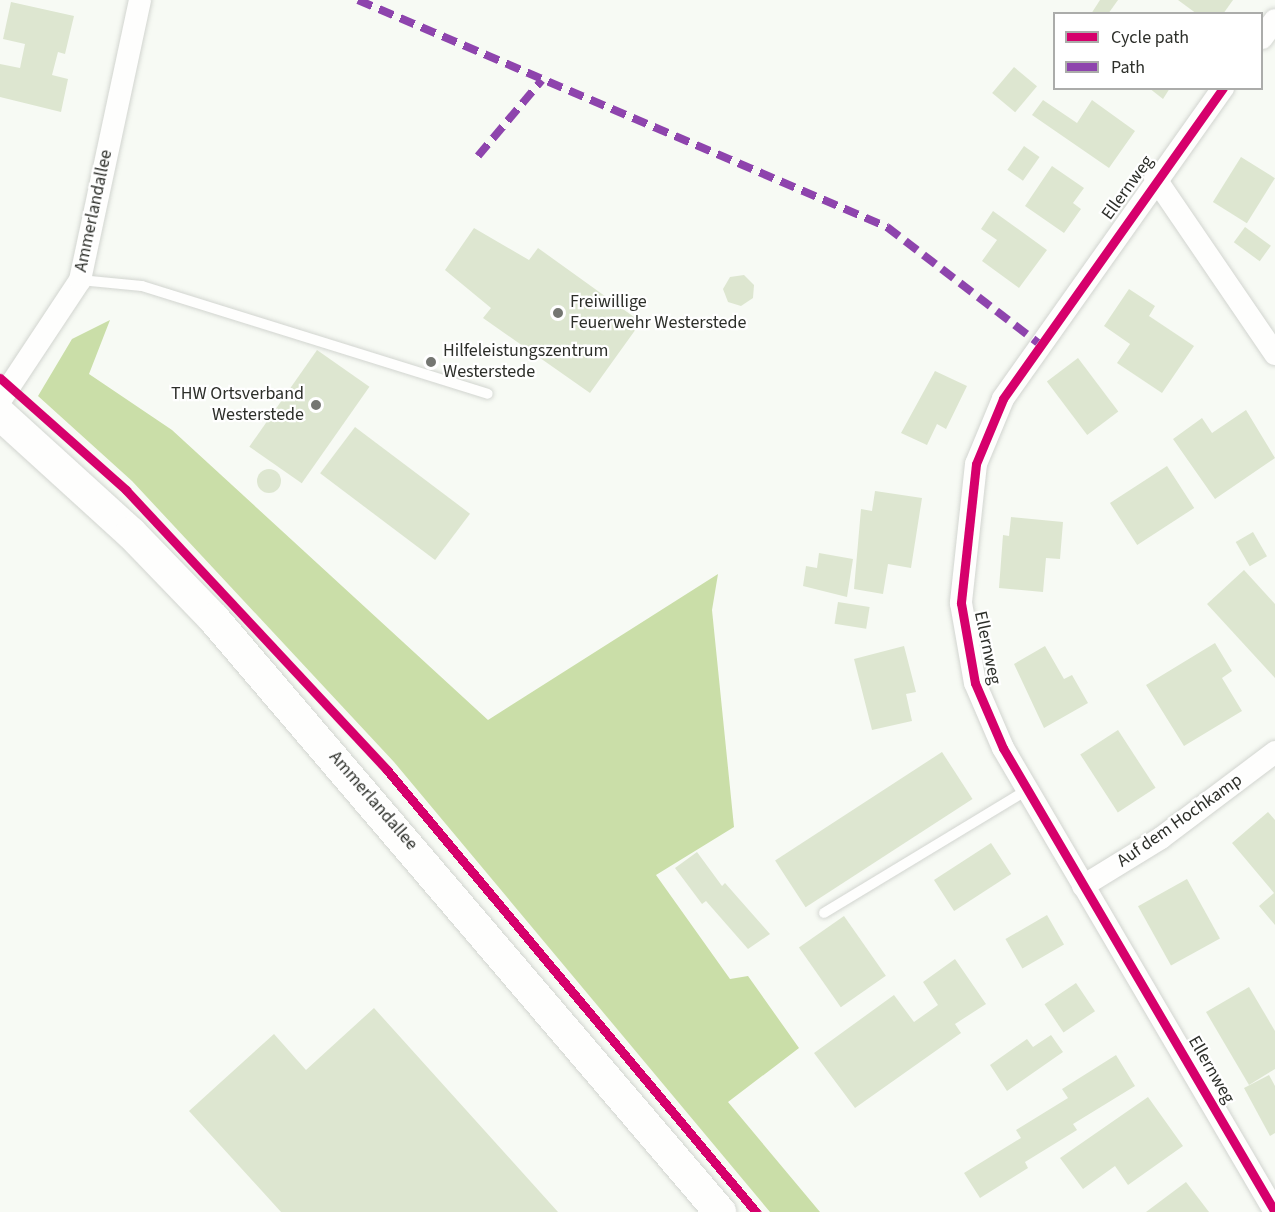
<!DOCTYPE html>
<html>
<head>
<meta charset="utf-8">
<style>
	body { margin:0 }
	#map { position:relative; width:1275px; height:1212px; overflow:hidden; background:#f7faf4; font-family:"Source Sans 3",sans-serif }
	div>[style] { position:absolute }
	[style*='--x'] { left:calc(var(--x)*1px); top:calc(var(--y)*1px); width:calc(var(--w)*1px); rotate:calc(var(--a)*1deg) }
	.forest>* { inset:0; background:#cadea8 }
	.building>* { inset:0; background:#dde6d0; transform-origin:0 0 }
	.round { border-radius:50% }
	.roads { filter:drop-shadow(0 0 2px #d2d5d0) drop-shadow(0 0 2px #d2d5d0) }
	.service>* { height:10px; margin:-5px; padding:0 5px; transform-origin:5px; border-radius:5px; background:#fefefd }
	.minor>* { height:22px; margin:-11px; padding:0 11px; transform-origin:11px; border-radius:11px; background:#fefefd }
	.secondary>* { height:32px; margin:-16px; padding:0 16px; transform-origin:16px; border-radius:16px; background:#fefefd }
	.quiet>* { height:8px; margin-top:-4px; transform-origin:0; background:repeating-linear-gradient(90deg,#8e44ad 0 15px,transparent 0 23px) }
	.cycleway>* { height:9px; margin:-4.5px; padding:0 4.5px; transform-origin:4.5px; border-radius:4.5px; background:#d6006c }
	.dots>* { width:16px; height:16px; translate:-50% -50%; box-sizing:border-box; border:3px solid #fff; border-radius:50% }
	span { translate:-50% -50%; white-space:nowrap; text-align:center; line-height:1.15; -webkit-text-stroke:4.5px #fff; paint-order:stroke }
	.street-label { font-size:18px; color:#2d2f2a }
	.poi-label { font-size:18px; color:#2d2f2a }
	.left { translate:0 -50%; text-align:left }
	.right { translate:-100% -50%; text-align:right }
	.legend { position:absolute; left:1053px; top:12px; width:210px; height:78px; box-sizing:border-box; background:#fff; border:2px solid #abacaa; margin:0; padding:8px 10px; list-style:none; font-size:18px; color:#2d2f2a }
	.legend li { display:flex; align-items:center; gap:12px; height:30px }
	.legend b { width:30px; border:2px solid #abacaa }
</style>
</head>
<body>
<div id="map">
	<div class="forest">
		<div style="clip-path:polygon(110px 320px,89px 374px,172px 430px,488px 720px,718px 574px,712px 610px,734px 827px,656px 875px,730px 979px,748px 976px,799px 1048px,728px 1102px,820px 1212px,770px 1212px,394px 762px,132px 481px,38px 396px,72px 339px)"></div>
	</div>
	<div class="building">
		<div style="clip-path:polygon(1100px 0,1118px 0,1108px 14px,1091px 14px)"></div>
		<div style="clip-path:polygon(1178px 0,1233px 0,1223px 14px,1197px 14px)"></div>
		<div style="clip-path:polygon(11px 2px,74px 16px,65px 54px,58px 52px,52px 75px,68px 79px,61px 112px,0 97px,0 64px,20px 68px,25px 44px,3px 39px)"></div>
		<div style="left:1014px;top:67px;width:30px;height:34px;rotate:40deg"></div>
		<div style="clip-path:polygon(1149px 88px,1170px 88px,1163px 99px)"></div>
		<div style="clip-path:polygon(1043px 100px,1077px 123px,1092px 100px,1135px 131px,1109px 168px,1032px 115px)"></div>
		<div style="left:1024px;top:146px;width:19px;height:29px;rotate:35deg"></div>
		<div style="left:1241px;top:157px;width:40px;height:53px;rotate:32deg"></div>
		<div style="clip-path:polygon(1052px 166px,1084px 188px,1073px 203px,1081px 209px,1064px 233px,1025px 206px)"></div>
		<div style="clip-path:polygon(993px 211px,1047px 250px,1019px 288px,982px 261px,997px 240px,981px 229px)"></div>
		<div style="left:1245px;top:227px;width:32px;height:19px;rotate:36deg"></div>
		<div style="clip-path:polygon(474px 228px,529px 260px,538px 248px,641px 322px,590px 393px,483px 318px,491px 308px,445px 270px)"></div>
		<div style="clip-path:polygon(744px 275px,754px 285px,753px 298px,741px 306px,728px 302px,723px 289px,730px 277px)"></div>
		<div style="clip-path:polygon(1129px 289px,1155px 306px,1149px 316px,1194px 346px,1162px 393px,1117px 363px,1130px 344px,1104px 326px)"></div>
		<div style="left:317px;top:350px;width:64px;height:118px;rotate:35deg"></div>
		<div style="left:1078px;top:358px;width:67px;height:39px;rotate:53deg"></div>
		<div style="clip-path:polygon(935px 371px,967px 386px,946px 429px,937px 424px,927px 445px,901px 433px)"></div>
		<div style="clip-path:polygon(1246px 410px,1275px 458px,1215px 499px,1173px 439px,1202px 418px,1212px 433px)"></div>
		<div style="left:355px;top:427px;width:144px;height:58px;rotate:37deg"></div>
		<div style="left:1167px;top:466px;width:50px;height:68px;rotate:57deg"></div>
		<div class="round" style="left:257px;top:469px;width:24px;height:24px"></div>
		<div style="clip-path:polygon(875px 491px,922px 498px,911px 568px,888px 564px,883px 594px,854px 589px,861px 509px,872px 511px)"></div>
		<div style="clip-path:polygon(1011px 517px,1063px 522px,1060px 559px,1046px 558px,1043px 592px,999px 588px,1003px 535px,1009px 536px)"></div>
		<div style="left:1253px;top:532px;width:28px;height:20px;rotate:60deg"></div>
		<div style="clip-path:polygon(819px 553px,853px 559px,847px 597px,803px 586px,806px 566px,817px 568px)"></div>
		<div style="clip-path:polygon(1244px 570px,1275px 604px,1275px 678px,1207px 604px)"></div>
		<div style="left:838px;top:602px;width:32px;height:22px;rotate:9deg"></div>
		<div style="clip-path:polygon(1215px 643px,1232px 671px,1222px 678px,1242px 711px,1184px 746px,1146px 685px)"></div>
		<div style="clip-path:polygon(904px 646px,916px 692px,906px 694px,912px 721px,872px 730px,854px 659px)"></div>
		<div style="clip-path:polygon(1045px 646px,1064px 679px,1072px 675px,1088px 703px,1044px 728px,1014px 664px)"></div>
		<div style="left:1118px;top:730px;width:69px;height:45px;rotate:57deg"></div>
		<div style="left:942px;top:752px;width:56px;height:199px;rotate:57deg"></div>
		<div style="clip-path:polygon(1268px 812px,1275px 820px,1275px 925px,1259px 906px,1274px 893px,1232px 843px)"></div>
		<div style="left:991px;top:843px;width:37px;height:68px;rotate:57deg"></div>
		<div style="clip-path:polygon(697px 852px,722px 886px,725px 883px,770px 934px,748px 949px,706px 901px,702px 904px,675px 868px)"></div>
		<div style="left:1187px;top:879px;width:68px;height:56px;rotate:61deg"></div>
		<div style="left:1047px;top:915px;width:34px;height:48px;rotate:60deg"></div>
		<div style="left:844px;top:916px;width:73px;height:55px;rotate:55deg"></div>
		<div style="clip-path:polygon(955px 959px,986px 1004px,955px 1024px,961px 1033px,855px 1108px,814px 1053px,894px 995px,914px 1022px,938px 1005px,923px 982px)"></div>
		<div style="left:1076px;top:983px;width:34px;height:38px;rotate:56deg"></div>
		<div style="clip-path:polygon(1249px 987px,1275px 1031px,1275px 1069px,1249px 1085px,1206px 1012px)"></div>
		<div style="clip-path:polygon(374px 1008px,558px 1212px,281px 1212px,189px 1111px,274px 1034px,306px 1070px)"></div>
		<div style="clip-path:polygon(1051px 1035px,1063px 1052px,1007px 1091px,990px 1065px,1027px 1039px,1033px 1047px)"></div>
		<div style="clip-path:polygon(1116px 1055px,1135px 1086px,1073px 1124px,1077px 1130px,1025px 1162px,1028px 1168px,980px 1198px,964px 1173px,1021px 1138px,1016px 1130px,1068px 1098px,1062px 1089px)"></div>
		<div style="clip-path:polygon(1269px 1075px,1275px 1086px,1275px 1133px,1270px 1136px,1244px 1088px)"></div>
		<div style="clip-path:polygon(1148px 1097px,1183px 1146px,1128px 1185px,1115px 1166px,1083px 1189px,1060px 1158px)"></div>
		<div style="clip-path:polygon(1186px 1182px,1209px 1212px,1146px 1212px)"></div>
	</div>
	<div class="roads">
		<div class="service">
			<div style="--x:80;--y:280;--w:62;--a:5.5"></div>
			<div style="--x:142;--y:286;--w:362;--a:17.3"></div>
			<div style="--x:824;--y:913;--w:237;--a:-31.2"></div>
		</div>
		<div class="minor">
			<div style="--x:1262;--y:38;--w:22;--a:-54"></div>
			<div style="--x:1223;--y:88;--w:381;--a:125.3"></div>
			<div style="--x:1003;--y:399;--w:70;--a:112.6"></div>
			<div style="--x:976;--y:464;--w:140;--a:96.2"></div>
			<div style="--x:961;--y:603;--w:81;--a:80.1"></div>
			<div style="--x:975;--y:683;--w:71;--a:66.7"></div>
			<div style="--x:1003;--y:748;--w:538;--a:59.62"></div>
			<div style="--x:1155;--y:178;--w:213;--a:55.7"></div>
			<div style="--x:0;--y:401;--w:145;--a:-56.5"></div>
			<div style="--x:80;--y:280;--w:286;--a:-77.9"></div>
			<div style="--x:1083;--y:886;--w:92;--a:-31.6"></div>
			<div style="--x:1161;--y:838;--w:143;--a:-37"></div>
		</div>
		<div class="secondary">
			<div style="--x:0;--y:414;--w:177;--a:42.3"></div>
			<div style="--x:131;--y:533;--w:120;--a:46"></div>
			<div style="--x:214;--y:619;--w:780;--a:49.53"></div>
		</div>
	</div>
	<div class="quiet">
		<div style="--x:358;--y:0;--w:576;--a:23.22"></div>
		<div style="--x:887;--y:227;--w:190;--a:37.5"></div>
		<div style="--x:478;--y:156;--w:99;--a:-49.9"></div>
	</div>
	<div class="cycleway">
		<div style="--x:1223;--y:88;--w:381;--a:125.3"></div>
		<div style="--x:1003;--y:399;--w:70;--a:112.6"></div>
		<div style="--x:976;--y:464;--w:140;--a:96.2"></div>
		<div style="--x:961;--y:603;--w:81;--a:80.1"></div>
		<div style="--x:975;--y:683;--w:71;--a:66.7"></div>
		<div style="--x:1003;--y:748;--w:538;--a:59.62"></div>
		<div style="--x:0;--y:378;--w:169;--a:41.6"></div>
		<div style="--x:126;--y:490;--w:383;--a:47"></div>
		<div style="--x:387;--y:770;--w:576;--a:50.14"></div>
	</div>
	<div class="dots">
		<div style="left:558px;top:313px;background:#747671"></div>
		<div style="left:431px;top:362px;background:#747671"></div>
		<div style="left:316px;top:405px;background:#747671"></div>
	</div>
	<div class="street-label">
		<span style="left:1128px;top:188px;rotate:-54deg">Ellernweg</span>
		<span style="left:94px;top:211px;rotate:-78deg">Ammerlandallee</span>
		<span style="left:987px;top:648px;rotate:78deg">Ellernweg</span>
		<span style="left:373px;top:801px;rotate:49deg">Ammerlandallee</span>
		<span style="left:1180px;top:821px;rotate:-35deg">Auf dem Hochkamp</span>
		<span style="left:1211px;top:1070px;rotate:60deg">Ellernweg</span>
	</div>
	<div class="poi-label">
		<span class="left" style="left:570px;top:313px">Freiwillige<br>Feuerwehr Westerstede</span>
		<span class="left" style="left:443px;top:362px">Hilfeleistungszentrum<br>Westerstede</span>
		<span class="right" style="left:304px;top:405px">THW Ortsverband<br>Westerstede</span>
	</div>
	<ul class="legend">
	<li><b style="height:8px;background:#d6006c"></b>Cycle path</li>
	<li><b style="height:8px;background:#8e44ad"></b>Path</li>
	</ul>
</div>
</body>
</html>
